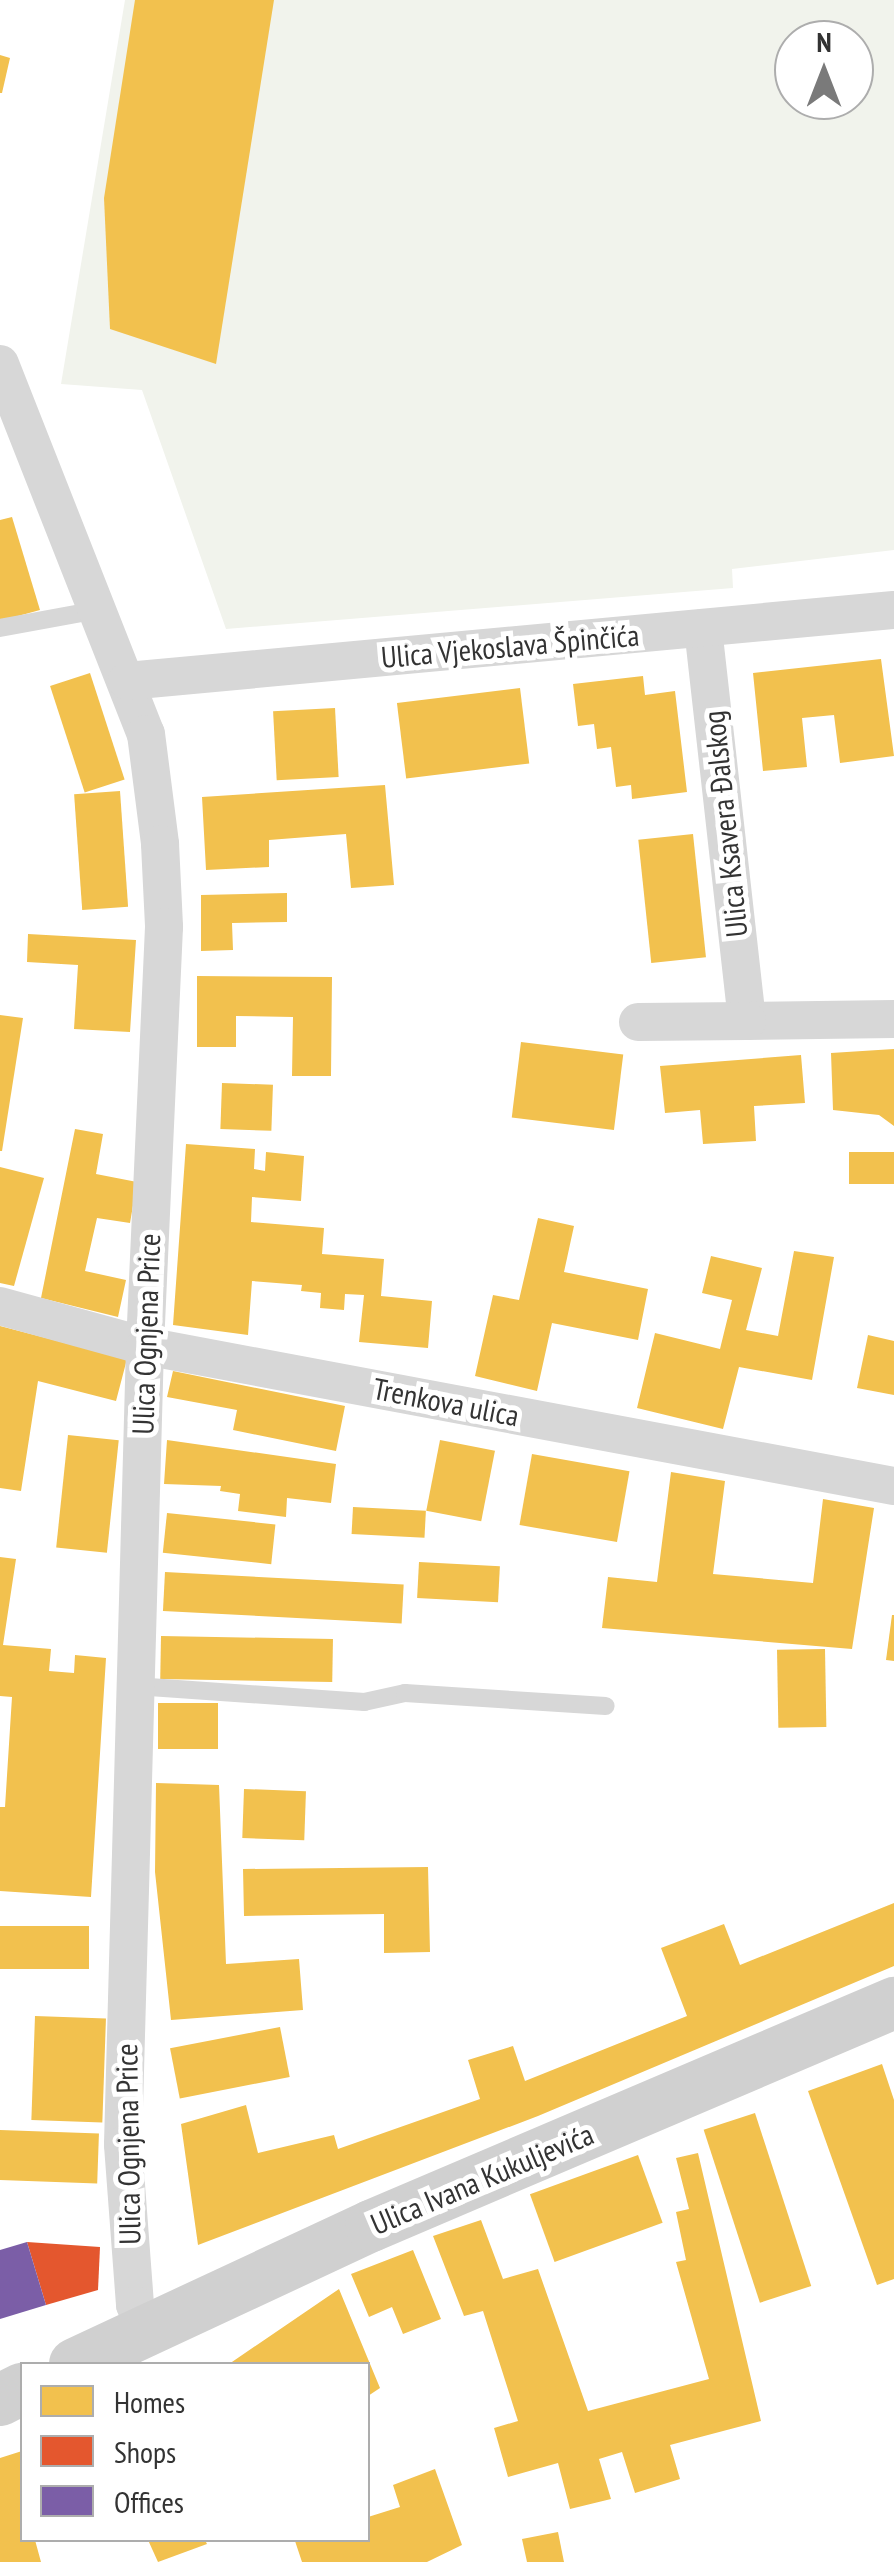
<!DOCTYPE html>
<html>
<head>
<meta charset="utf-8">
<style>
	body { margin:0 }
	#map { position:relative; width:894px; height:2562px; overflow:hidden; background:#fff; font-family:"PT Sans Narrow",sans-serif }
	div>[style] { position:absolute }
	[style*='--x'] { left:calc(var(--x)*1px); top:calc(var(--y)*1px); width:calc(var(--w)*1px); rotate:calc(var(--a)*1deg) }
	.green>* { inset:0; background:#f1f3ec }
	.homes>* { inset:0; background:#f2c14e; transform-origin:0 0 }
	.shops>* { inset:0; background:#e4572e }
	.offices>* { inset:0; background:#7b5ea7 }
	.lane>* { height:18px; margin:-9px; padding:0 9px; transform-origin:9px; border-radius:9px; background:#d7d7d7 }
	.street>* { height:38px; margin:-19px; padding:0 19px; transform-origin:19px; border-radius:19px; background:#d7d7d7 }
	.secondary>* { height:52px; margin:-26px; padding:0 26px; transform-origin:26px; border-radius:26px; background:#d0d0d0 }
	span { translate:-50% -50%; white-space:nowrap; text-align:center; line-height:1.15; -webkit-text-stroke:10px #fff; paint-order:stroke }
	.street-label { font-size:30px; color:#333 }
	.legend { position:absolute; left:20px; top:2362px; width:350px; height:180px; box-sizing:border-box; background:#fff; border:2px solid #adadad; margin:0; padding:12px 18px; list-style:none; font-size:30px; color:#333 }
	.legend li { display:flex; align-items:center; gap:20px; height:50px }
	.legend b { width:50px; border:2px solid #adadad }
	.north { position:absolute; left:774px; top:20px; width:100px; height:100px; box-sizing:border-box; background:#fff; border:2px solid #adadad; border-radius:50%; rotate:0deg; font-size:28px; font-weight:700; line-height:40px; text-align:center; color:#333 }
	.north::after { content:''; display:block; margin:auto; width:35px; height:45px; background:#7a7a7a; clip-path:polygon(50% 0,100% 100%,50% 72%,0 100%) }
</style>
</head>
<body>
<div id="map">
	<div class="green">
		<div style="clip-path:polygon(evenodd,125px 0,894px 0,894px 550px,732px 569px,733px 588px,226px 629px,142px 390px,61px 384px,125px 0,794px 40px,854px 40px,854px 100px,794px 100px,794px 40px)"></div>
	</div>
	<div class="homes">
		<div style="clip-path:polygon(135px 0,274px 0,216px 364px,110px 329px,104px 198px)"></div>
		<div style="clip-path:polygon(0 55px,10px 58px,2px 93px,0 93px)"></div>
		<div style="clip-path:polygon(12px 517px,40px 610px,0 621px,0 520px)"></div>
		<div style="clip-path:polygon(881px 659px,894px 756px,840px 763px,834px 715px,802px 718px,807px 767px,763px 771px,753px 673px)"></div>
		<div style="left:90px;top:673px;width:112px;height:42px;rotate:72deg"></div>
		<div style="clip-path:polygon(643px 676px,645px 695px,675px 691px,687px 792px,632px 799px,631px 785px,616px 787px,611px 747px,597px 749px,594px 724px,578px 726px,573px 684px)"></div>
		<div style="left:520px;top:688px;width:76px;height:124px;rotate:83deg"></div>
		<div style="left:335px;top:708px;width:69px;height:62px;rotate:87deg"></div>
		<div style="clip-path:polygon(385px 785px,394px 885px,351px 888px,346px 834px,269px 840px,269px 867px,206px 870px,202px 797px)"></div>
		<div style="left:120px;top:791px;width:116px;height:46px;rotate:86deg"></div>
		<div style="left:693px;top:834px;width:124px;height:55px;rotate:84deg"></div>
		<div style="clip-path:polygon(287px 893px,287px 922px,232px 923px,233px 950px,201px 951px,201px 895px)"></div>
		<div style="clip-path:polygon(28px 934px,136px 940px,130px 1032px,74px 1029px,78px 965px,27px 962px)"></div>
		<div style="clip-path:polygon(197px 976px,332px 977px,331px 1076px,292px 1076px,293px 1017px,236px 1016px,236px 1047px,197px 1047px)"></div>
		<div style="clip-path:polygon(0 1015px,23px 1018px,2px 1151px,0 1151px)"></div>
		<div style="left:521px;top:1042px;width:103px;height:76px;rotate:7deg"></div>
		<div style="clip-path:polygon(894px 1049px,894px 1126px,879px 1115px,833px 1110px,831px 1053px)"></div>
		<div style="clip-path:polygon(801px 1055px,805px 1103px,754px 1106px,756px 1141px,703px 1144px,700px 1110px,665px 1113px,660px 1066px)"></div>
		<div style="left:222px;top:1083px;width:51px;height:46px;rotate:2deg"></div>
		<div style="clip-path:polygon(75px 1129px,103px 1134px,96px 1174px,137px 1182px,130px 1223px,97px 1218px,85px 1271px,126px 1280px,118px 1317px,41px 1298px)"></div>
		<div style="clip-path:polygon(186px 1144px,255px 1149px,254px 1169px,265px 1171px,266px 1152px,304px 1156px,301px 1201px,252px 1197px,251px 1222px,324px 1228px,322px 1254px,384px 1259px,381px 1296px,432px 1301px,428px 1348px,359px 1342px,364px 1295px,345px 1294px,344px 1310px,320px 1308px,321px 1293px,301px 1291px,302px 1285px,252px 1281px,248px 1335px,173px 1325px)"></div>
		<div style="left:894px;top:1152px;width:32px;height:45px;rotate:90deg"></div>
		<div style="clip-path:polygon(0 1167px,44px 1178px,14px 1286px,0 1283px)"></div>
		<div style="clip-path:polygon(538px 1218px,574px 1226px,564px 1272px,648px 1289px,638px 1340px,552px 1323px,537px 1391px,475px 1376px,493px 1295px,519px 1300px)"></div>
		<div style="clip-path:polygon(794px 1251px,834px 1257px,812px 1380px,739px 1367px,723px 1429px,637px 1408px,655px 1333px,720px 1349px,732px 1300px,702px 1293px,711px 1256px,762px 1268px,746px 1330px,778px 1336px)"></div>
		<div style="clip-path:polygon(0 1326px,127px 1359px,116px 1401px,38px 1381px,21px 1491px,0 1488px)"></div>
		<div style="clip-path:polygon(868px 1335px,894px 1341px,894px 1395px,857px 1388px)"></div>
		<div style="clip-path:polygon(173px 1371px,345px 1406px,336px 1451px,233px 1430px,237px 1410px,167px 1397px)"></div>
		<div style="left:68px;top:1435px;width:51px;height:113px;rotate:6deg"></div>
		<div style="clip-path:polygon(167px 1440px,336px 1464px,331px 1503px,287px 1498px,286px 1517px,238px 1511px,240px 1494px,220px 1491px,221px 1486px,164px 1484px)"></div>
		<div style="left:440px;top:1440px;width:56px;height:72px;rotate:11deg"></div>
		<div style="left:532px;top:1454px;width:99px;height:72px;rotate:10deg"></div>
		<div style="clip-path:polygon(671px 1472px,725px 1481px,713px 1574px,813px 1583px,823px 1499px,874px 1508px,852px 1649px,602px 1628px,608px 1577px,657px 1582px)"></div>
		<div style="left:353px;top:1507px;width:73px;height:27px;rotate:3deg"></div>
		<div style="left:167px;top:1513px;width:109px;height:40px;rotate:6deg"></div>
		<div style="clip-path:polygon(0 1557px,16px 1559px,3px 1645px,51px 1649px,49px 1671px,74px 1673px,75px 1655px,106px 1658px,91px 1897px,0 1891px,0 1807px,5px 1807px,12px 1697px,0 1696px)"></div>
		<div style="left:419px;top:1562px;width:81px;height:36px;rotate:3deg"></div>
		<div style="left:165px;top:1572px;width:239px;height:39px;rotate:3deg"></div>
		<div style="clip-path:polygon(892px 1615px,894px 1615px,894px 1661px,886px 1660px)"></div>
		<div style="left:161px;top:1636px;width:172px;height:43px;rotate:1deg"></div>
		<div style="left:825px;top:1649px;width:78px;height:48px;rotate:89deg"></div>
		<div style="left:218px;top:1703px;width:46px;height:60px;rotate:90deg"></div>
		<div style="clip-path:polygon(156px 1783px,219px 1785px,226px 1964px,299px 1959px,303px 2010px,171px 2020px,155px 1872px)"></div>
		<div style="left:244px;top:1789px;width:62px;height:49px;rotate:2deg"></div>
		<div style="clip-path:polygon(428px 1867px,430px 1952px,384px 1953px,384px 1914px,244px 1916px,243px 1869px)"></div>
		<div style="clip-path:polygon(894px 1903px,894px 1966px,538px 2116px,198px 2245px,181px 2124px,246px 2105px,258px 2153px,334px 2135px,338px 2149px,480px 2099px,468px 2060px,513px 2046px,525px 2081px,687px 2016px,661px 1948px,724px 1924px,740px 1965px)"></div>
		<div style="left:89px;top:1926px;width:43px;height:89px;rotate:90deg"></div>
		<div style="left:35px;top:2016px;width:71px;height:104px;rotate:2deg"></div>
		<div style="left:280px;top:2027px;width:51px;height:112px;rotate:79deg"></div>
		<div style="clip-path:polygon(882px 2064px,894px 2100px,894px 2279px,877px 2285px,808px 2091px)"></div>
		<div style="left:755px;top:2113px;width:182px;height:54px;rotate:72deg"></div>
		<div style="left:0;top:2130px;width:99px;height:50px;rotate:2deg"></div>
		<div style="clip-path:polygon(698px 2153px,761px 2421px,670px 2445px,680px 2479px,635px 2493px,622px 2452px,599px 2459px,611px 2499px,570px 2509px,558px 2463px,508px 2477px,494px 2428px,518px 2421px,483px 2311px,464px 2316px,433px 2236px,481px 2220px,503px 2279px,538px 2269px,588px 2411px,709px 2379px,676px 2262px,686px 2260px,676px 2212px,689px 2209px,676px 2158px)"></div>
		<div style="left:638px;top:2155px;width:72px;height:115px;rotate:70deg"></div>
		<div style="clip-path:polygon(413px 2250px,441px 2319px,403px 2334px,392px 2307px,369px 2317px,351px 2274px)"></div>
		<div style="clip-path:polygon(339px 2289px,380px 2388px,368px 2396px,368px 2364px,229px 2364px)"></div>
		<div style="clip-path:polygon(22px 2451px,22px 2540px,35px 2540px,41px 2562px,0 2562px,0 2458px)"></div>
		<div style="clip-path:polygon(435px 2469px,462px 2545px,427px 2562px,302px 2562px,295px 2541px,368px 2540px,368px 2517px,400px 2507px,393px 2485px)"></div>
		<div style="clip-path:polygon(558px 2532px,564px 2562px,527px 2562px,522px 2539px)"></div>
		<div style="clip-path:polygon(148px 2540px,205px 2540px,207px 2544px,158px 2562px)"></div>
	</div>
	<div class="shops">
		<div style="clip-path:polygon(27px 2242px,100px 2247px,98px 2290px,46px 2305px)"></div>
	</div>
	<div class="offices">
		<div style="clip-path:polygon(27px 2242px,46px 2305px,0 2319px,0 2250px)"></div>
	</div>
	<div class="lane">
		<div style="--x:0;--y:628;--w:100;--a:-10.4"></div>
		<div style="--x:135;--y:1686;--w:230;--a:4"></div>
		<div style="--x:364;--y:1702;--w:42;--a:-12.4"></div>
		<div style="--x:405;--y:1693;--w:201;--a:3.7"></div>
	</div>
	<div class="street">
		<div style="--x:0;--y:364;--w:398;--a:68.5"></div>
		<div style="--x:146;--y:734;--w:111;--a:82.7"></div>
		<div style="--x:160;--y:844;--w:83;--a:87.2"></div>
		<div style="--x:164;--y:927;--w:419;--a:92.6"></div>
		<div style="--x:145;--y:1346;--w:799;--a:91.58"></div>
		<div style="--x:123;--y:2145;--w:160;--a:85.7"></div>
		<div style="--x:135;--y:2305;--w:29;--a:68"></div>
		<div style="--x:703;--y:628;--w:395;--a:83.6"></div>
		<div style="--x:747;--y:1021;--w:147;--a:-0.8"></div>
		<div style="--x:127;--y:681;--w:770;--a:-5.29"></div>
		<div style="--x:638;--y:1022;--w:109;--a:-0.5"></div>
		<div style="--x:0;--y:1306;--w:150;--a:15.4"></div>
		<div style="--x:145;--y:1346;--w:762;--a:10.59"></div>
	</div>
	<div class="secondary">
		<div style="--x:75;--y:2364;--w:327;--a:-25"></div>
		<div style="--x:371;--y:2226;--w:569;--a:-23.09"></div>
		<div style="--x:0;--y:2400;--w:25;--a:-27"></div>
	</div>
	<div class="street-label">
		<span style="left:510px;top:646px;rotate:-5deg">Ulica Vjekoslava Špinčića</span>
		<span style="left:725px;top:824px;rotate:-96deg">Ulica Ksavera Đalskog</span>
		<span style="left:146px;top:1334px;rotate:-88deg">Ulica Ognjena Price</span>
		<span style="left:446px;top:1402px;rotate:11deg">Trenkova ulica</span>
		<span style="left:128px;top:2144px;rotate:-91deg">Ulica Ognjena Price</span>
		<span style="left:482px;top:2179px;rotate:-23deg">Ulica Ivana Kukuljevića</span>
	</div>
	<ul class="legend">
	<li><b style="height:28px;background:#f2c14e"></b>Homes</li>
	<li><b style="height:28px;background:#e4572e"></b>Shops</li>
	<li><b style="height:28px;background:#7b5ea7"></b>Offices</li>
	</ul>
	<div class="north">N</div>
</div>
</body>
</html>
